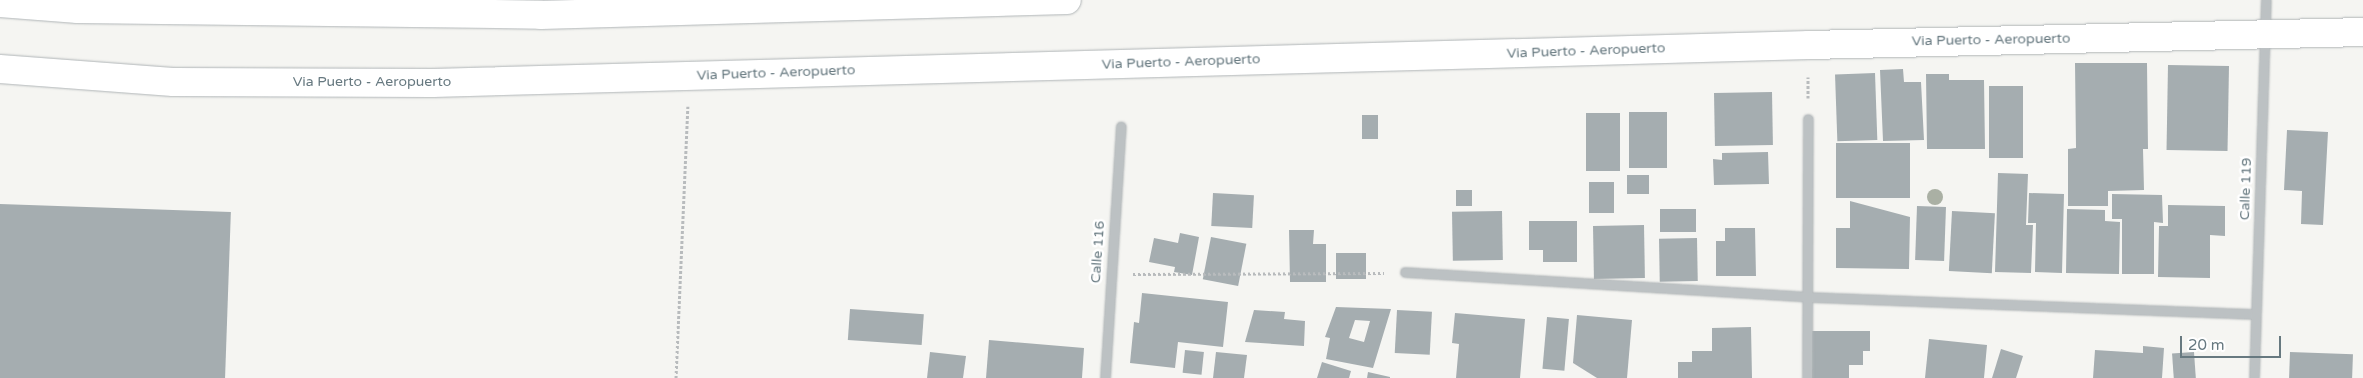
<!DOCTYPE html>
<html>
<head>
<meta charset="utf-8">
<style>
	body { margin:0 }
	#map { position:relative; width:2363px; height:378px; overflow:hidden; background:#f5f5f2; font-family:"Varela Round",sans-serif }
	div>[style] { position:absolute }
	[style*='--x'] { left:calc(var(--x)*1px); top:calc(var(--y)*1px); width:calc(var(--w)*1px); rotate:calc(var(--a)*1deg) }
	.building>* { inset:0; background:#a5adb0; transform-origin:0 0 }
	.path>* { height:3px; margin-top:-1.5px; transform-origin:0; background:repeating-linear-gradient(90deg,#b8bbbd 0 2.5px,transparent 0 5px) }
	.roads { filter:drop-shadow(0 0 1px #b0b5b7) drop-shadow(0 0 1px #b0b5b7) }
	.minor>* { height:9px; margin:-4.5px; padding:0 4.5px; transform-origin:4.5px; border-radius:4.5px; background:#bcc1c3 }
	.major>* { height:28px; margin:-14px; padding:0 14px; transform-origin:14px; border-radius:14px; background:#fff }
	.trees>* { width:16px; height:16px; margin:-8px; border-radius:50%; background:#aab0a4 }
	span { translate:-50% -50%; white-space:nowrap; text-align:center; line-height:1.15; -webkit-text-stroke:5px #fff; paint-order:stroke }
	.street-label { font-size:14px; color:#677980 }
	.scale { position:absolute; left:2180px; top:336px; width:101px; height:22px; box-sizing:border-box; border:2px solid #677980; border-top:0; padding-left:6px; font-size:15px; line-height:18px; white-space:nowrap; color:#677980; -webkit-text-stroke:4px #fff; paint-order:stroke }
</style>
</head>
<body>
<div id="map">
	<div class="building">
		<div style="clip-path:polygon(2075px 63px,2147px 63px,2148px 149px,2143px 149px,2144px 190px,2108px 191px,2108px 206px,2068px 206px,2068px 149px,2076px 148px)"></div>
		<div style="left:2168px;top:65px;width:61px;height:85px;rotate:1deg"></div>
		<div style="clip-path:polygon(1903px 69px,1904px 82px,1921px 82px,1924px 140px,1883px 141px,1880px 70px)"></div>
		<div style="left:1875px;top:73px;width:67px;height:40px;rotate:88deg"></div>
		<div style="clip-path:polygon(1926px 74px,1949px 74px,1949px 80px,1984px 80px,1985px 149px,1927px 149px)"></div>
		<div style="left:1989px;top:86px;width:34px;height:72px"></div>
		<div style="left:1772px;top:92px;width:53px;height:58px;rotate:89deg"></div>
		<div style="left:1629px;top:112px;width:38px;height:56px"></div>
		<div style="left:1586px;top:113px;width:34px;height:58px"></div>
		<div style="left:1362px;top:115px;width:16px;height:24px"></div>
		<div style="clip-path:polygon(2287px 130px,2328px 132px,2323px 225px,2301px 224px,2302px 191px,2284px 190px)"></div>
		<div style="left:1836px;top:143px;width:74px;height:55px"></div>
		<div style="clip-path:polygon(1768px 152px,1769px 184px,1714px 185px,1713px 159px,1722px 160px,1722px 153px)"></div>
		<div style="clip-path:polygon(1998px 173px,2028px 174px,2026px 225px,2033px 225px,2031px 273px,1995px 272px)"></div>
		<div style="left:1649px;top:175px;width:19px;height:22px;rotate:90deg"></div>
		<div style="left:1589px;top:182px;width:25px;height:31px"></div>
		<div style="left:1456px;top:190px;width:16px;height:16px"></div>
		<div style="left:1213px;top:193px;width:41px;height:33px;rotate:3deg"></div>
		<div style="clip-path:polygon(2029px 193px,2064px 194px,2062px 273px,2035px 272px,2036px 223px,2028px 223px)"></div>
		<div style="clip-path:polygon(2112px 194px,2162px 195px,2163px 223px,2154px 222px,2154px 274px,2122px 274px,2122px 219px,2112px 219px)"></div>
		<div style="clip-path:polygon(1850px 201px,1910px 217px,1909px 269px,1836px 268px,1836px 228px,1850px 228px)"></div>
		<div style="left:0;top:204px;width:231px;height:174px;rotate:2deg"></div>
		<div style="clip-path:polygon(2168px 205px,2225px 206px,2225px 236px,2210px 235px,2210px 278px,2158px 277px,2159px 226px,2168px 226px)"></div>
		<div style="left:1917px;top:206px;width:29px;height:54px;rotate:2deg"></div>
		<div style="left:1660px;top:209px;width:36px;height:23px"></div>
		<div style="clip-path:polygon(2067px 209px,2105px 210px,2105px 221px,2120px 222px,2119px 274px,2066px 273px)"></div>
		<div style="left:1502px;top:211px;width:49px;height:50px;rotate:89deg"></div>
		<div style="left:1952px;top:211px;width:43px;height:60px;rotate:3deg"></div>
		<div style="clip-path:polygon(1529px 221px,1577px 221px,1577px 262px,1543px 262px,1543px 250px,1529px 250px)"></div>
		<div style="left:1644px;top:225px;width:53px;height:51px;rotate:89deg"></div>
		<div style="clip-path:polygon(1725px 228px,1755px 228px,1756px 276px,1716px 276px,1716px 241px,1725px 241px)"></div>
		<div style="clip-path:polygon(1289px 230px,1314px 230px,1313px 244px,1326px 244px,1326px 282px,1290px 282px)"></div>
		<div style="clip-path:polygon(1180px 233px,1199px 237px,1192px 275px,1174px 272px,1175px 267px,1149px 262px,1154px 238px,1178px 243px)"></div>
		<div style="left:1211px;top:237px;width:36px;height:43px;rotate:11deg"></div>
		<div style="left:1697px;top:238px;width:43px;height:38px;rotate:89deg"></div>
		<div style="left:1336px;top:253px;width:30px;height:26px"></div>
		<div style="clip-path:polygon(1142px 293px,1228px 302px,1223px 347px,1178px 342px,1175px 368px,1130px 363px,1134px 322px,1139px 323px)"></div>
		<div style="clip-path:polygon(evenodd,1336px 307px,1391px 309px,1373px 368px,1326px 359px,1330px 338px,1325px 337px,1336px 307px,1355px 320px,1370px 321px,1364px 342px,1349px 338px,1355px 320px)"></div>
		<div style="left:850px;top:309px;width:74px;height:31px;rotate:4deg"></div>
		<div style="clip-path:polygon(1254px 310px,1285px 312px,1284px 319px,1305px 321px,1304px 346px,1245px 342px)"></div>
		<div style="left:1397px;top:310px;width:35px;height:43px;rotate:3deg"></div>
		<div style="clip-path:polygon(1455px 313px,1525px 319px,1520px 378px,1456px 378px,1459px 344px,1452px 343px)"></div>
		<div style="clip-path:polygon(1577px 315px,1632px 320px,1627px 378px,1597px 378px,1573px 363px)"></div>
		<div style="left:1547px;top:317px;width:22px;height:52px;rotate:5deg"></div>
		<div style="clip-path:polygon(1751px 327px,1752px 378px,1678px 378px,1678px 362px,1692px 362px,1692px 351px,1712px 351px,1712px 328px)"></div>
		<div style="clip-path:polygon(1806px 331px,1870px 331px,1870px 351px,1863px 351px,1863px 365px,1849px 365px,1849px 378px,1807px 378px)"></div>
		<div style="clip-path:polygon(1929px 339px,1987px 345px,1984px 378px,1925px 378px)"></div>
		<div style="clip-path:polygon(989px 340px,1084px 348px,1082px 378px,986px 378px)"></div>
		<div style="clip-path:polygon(2143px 346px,2164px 348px,2162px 378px,2093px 378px,2095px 350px,2143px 353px)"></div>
		<div style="clip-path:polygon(2001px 349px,2023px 356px,2016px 378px,1992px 378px)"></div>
		<div style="left:1185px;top:350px;width:19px;height:23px;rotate:6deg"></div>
		<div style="clip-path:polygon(930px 352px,966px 356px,963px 378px,927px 378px)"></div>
		<div style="clip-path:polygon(1216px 352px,1247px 355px,1244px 378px,1213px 378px)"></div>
		<div style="left:2194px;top:352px;width:26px;height:22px;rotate:86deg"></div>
		<div style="left:2290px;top:352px;width:63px;height:26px;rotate:2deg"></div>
		<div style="clip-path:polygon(1322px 362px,1351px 371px,1349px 378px,1317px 378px)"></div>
		<div style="clip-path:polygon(1368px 372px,1390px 377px,1390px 378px,1367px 378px)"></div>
	</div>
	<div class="path">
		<div style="--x:1808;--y:98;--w:21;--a:-90"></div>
		<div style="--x:1133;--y:274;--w:251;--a:-0.2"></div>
		<div style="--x:676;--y:378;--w:272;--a:-87.5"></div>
	</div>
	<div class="roads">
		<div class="minor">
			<div style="--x:1405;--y:272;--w:404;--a:3.5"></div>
			<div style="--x:1808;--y:297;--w:448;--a:2.2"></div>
			<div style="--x:1105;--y:378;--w:252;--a:-86.4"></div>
			<div style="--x:1807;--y:378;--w:259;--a:-89.8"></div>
			<div style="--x:2254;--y:378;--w:378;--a:-88.2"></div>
		</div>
		<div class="major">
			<div style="--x:0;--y:3;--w:78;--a:4.4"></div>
			<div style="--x:78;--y:9;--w:463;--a:0.7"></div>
			<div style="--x:541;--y:15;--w:526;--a:-1.63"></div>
			<div style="--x:0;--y:69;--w:173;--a:4.3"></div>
			<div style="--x:173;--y:82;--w:260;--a:0.2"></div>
			<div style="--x:433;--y:83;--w:1377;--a:-1.58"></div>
			<div style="--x:1809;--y:45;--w:554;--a:-1.34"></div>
		</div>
	</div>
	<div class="trees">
		<div style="left:1935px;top:197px"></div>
	</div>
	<div class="street-label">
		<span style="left:1991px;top:40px;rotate:-1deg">Via Puerto - Aeropuerto</span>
		<span style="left:1586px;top:51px;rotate:-2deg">Via Puerto - Aeropuerto</span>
		<span style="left:1181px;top:62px;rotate:-2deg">Via Puerto - Aeropuerto</span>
		<span style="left:776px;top:73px;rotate:-2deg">Via Puerto - Aeropuerto</span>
		<span style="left:372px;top:82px">Via Puerto - Aeropuerto</span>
		<span style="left:2246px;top:189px;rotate:-88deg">Calle 119</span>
		<span style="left:1098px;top:252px;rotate:-86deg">Calle 116</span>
	</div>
	<div class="scale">20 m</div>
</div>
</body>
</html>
